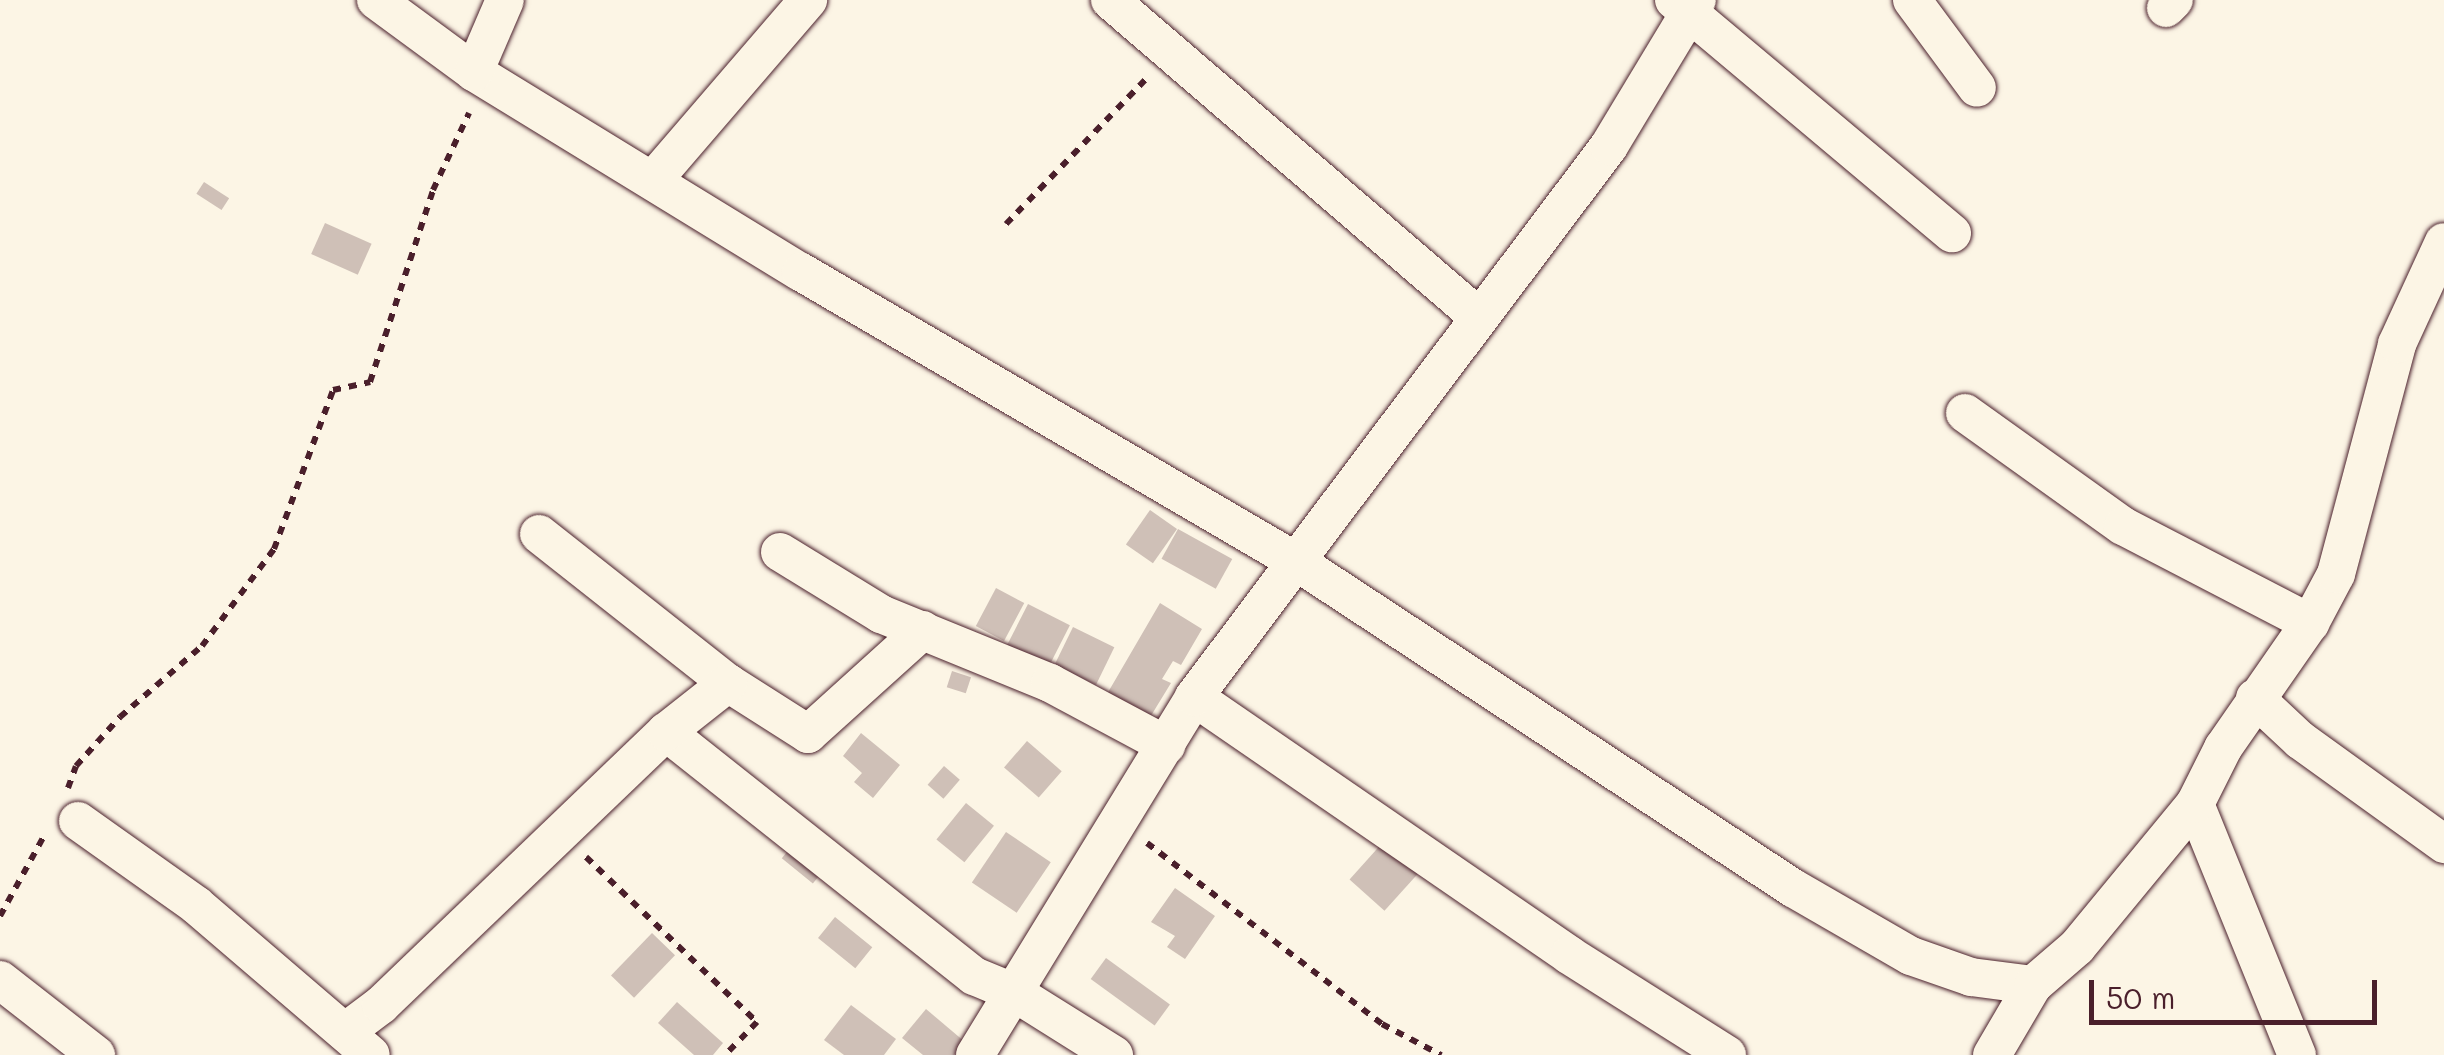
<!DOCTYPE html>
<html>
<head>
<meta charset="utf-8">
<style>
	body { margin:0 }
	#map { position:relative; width:2444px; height:1055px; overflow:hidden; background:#fcf5e5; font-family:Mali,sans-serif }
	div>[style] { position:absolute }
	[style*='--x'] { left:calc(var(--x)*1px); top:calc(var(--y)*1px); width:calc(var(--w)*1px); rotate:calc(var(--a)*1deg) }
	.building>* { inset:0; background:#cfc0b7; transform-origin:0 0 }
	.path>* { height:6px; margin-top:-3px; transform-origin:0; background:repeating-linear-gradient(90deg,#4a1f2b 0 8px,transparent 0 16px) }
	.roads { filter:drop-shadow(0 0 2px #4a1f2b) drop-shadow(0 0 2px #4a1f2b) }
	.minor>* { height:38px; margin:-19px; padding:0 19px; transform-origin:19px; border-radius:19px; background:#fcf5e5 }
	span { translate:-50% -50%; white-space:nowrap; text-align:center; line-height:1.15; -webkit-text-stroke:8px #fcf5e5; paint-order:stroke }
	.scale { position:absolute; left:2089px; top:980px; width:288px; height:45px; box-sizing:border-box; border:5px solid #4a1f2b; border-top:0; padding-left:12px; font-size:30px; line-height:35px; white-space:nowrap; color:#4a1f2b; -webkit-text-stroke:8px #fcf5e5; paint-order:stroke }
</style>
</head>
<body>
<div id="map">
	<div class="building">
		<div style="left:204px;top:182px;width:30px;height:14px;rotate:33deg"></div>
		<div style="left:325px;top:223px;width:51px;height:34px;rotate:24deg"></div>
		<div style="left:1150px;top:510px;width:33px;height:42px;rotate:35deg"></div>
		<div style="left:1178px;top:529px;width:62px;height:34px;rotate:29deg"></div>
		<div style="left:996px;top:588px;width:32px;height:43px;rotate:28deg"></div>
		<div style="clip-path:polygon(1160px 603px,1202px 629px,1181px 665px,1173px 661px,1162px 679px,1171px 683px,1149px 719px,1107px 694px)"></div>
		<div style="left:1028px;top:604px;width:47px;height:46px;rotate:27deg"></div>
		<div style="left:1073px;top:627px;width:46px;height:42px;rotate:26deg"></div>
		<div style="left:952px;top:671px;width:20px;height:17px;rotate:18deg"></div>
		<div style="clip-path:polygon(861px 733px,900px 765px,873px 798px,854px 782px,862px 773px,843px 756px)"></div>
		<div style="left:1027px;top:741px;width:46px;height:35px;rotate:41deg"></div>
		<div style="left:944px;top:766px;width:21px;height:25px;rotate:41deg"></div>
		<div style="left:966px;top:803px;width:36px;height:47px;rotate:39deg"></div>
		<div style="left:1006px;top:832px;width:54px;height:61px;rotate:34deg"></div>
		<div style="left:1385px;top:840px;width:47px;height:53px;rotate:42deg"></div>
		<div style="left:795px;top:842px;width:40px;height:21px;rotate:39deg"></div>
		<div style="clip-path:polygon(1175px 888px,1215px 916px,1185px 959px,1167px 947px,1175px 936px,1151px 922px)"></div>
		<div style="left:835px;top:917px;width:48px;height:27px;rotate:39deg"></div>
		<div style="left:652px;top:933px;width:32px;height:59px;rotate:44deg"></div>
		<div style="left:1106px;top:958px;width:79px;height:26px;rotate:36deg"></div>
		<div style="clip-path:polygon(677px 1002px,723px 1043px,713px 1055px,694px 1055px,658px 1023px)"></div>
		<div style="clip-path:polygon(851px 1005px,896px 1039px,884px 1055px,844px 1055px,824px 1040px)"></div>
		<div style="clip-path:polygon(926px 1009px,965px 1042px,954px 1055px,923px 1055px,902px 1038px)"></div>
	</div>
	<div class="path">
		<div style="--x:1006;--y:224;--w:202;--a:-46"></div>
		<div style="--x:68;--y:788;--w:23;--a:-70"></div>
		<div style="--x:76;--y:766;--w:66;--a:-48.1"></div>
		<div style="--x:120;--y:717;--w:108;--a:-40.9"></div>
		<div style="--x:202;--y:646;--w:121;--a:-53.4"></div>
		<div style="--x:274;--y:549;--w:170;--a:-69.6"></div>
		<div style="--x:333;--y:390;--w:38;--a:-12"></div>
		<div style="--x:370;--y:382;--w:202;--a:-71.8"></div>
		<div style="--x:433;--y:190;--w:85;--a:-64.9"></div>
		<div style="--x:1147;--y:843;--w:297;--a:37.6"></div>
		<div style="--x:1382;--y:1024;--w:67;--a:27.7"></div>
		<div style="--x:586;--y:857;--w:238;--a:44"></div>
		<div style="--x:757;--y:1022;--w:46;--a:134.1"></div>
		<div style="--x:0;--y:916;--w:94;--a:-61.2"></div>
	</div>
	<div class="roads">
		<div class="minor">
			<div style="--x:376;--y:0;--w:122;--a:36.3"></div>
			<div style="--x:474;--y:72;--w:383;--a:31.5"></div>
			<div style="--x:801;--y:272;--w:575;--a:30.31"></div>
			<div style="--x:1297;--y:562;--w:594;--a:33.32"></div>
			<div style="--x:1793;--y:888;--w:136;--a:30"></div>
			<div style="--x:1911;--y:956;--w:64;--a:19.3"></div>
			<div style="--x:1971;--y:977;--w:63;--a:7.4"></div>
			<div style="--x:1110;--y:0;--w:484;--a:40.7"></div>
			<div style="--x:1674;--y:0;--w:363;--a:40"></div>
			<div style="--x:1912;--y:0;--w:109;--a:53.5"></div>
			<div style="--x:2166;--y:8;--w:11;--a:-45"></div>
			<div style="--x:474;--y:72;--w:78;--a:-66.7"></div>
			<div style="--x:655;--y:178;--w:235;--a:-49.3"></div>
			<div style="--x:1965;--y:413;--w:194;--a:35.6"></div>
			<div style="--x:2123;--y:526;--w:211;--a:27.4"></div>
			<div style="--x:539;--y:534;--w:241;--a:38.3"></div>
			<div style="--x:728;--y:683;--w:95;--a:32.5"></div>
			<div style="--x:808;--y:734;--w:155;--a:-42.1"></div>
			<div style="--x:780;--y:552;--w:119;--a:31.5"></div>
			<div style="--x:881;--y:614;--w:183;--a:22.2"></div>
			<div style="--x:1050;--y:683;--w:132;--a:28.1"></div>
			<div style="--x:1194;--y:697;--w:455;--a:34.5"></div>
			<div style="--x:1569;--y:955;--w:187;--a:32.3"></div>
			<div style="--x:2255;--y:698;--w:62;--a:43"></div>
			<div style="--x:2300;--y:740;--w:178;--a:35.8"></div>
			<div style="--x:666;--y:732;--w:393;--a:38.4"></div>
			<div style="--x:974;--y:976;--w:44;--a:22.5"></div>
			<div style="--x:1015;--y:993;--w:117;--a:32.1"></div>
			<div style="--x:2195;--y:804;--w:271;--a:67.9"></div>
			<div style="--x:78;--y:821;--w:145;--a:35.4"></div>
			<div style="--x:196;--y:905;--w:230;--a:40.6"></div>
			<div style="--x:0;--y:980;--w:122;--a:38"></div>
			<div style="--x:345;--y:1032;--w:45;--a:-36.9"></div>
			<div style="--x:381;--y:1005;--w:395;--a:-43.8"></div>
			<div style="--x:666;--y:732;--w:79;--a:-38.3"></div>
			<div style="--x:975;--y:1055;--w:420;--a:-58.5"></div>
			<div style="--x:1194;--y:697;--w:690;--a:-53.01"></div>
			<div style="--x:1609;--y:146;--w:170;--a:-58.9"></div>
			<div style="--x:1992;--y:1055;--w:81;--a:-59.6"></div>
			<div style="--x:2033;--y:985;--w:58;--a:-40.8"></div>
			<div style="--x:2077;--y:947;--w:185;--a:-50.5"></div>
			<div style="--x:2195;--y:804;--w:63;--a:-63.4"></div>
			<div style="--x:2223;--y:748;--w:152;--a:-55.2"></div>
			<div style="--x:2310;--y:623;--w:55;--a:-62"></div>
			<div style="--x:2336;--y:574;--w:238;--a:-75.1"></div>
			<div style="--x:2397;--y:344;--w:112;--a:-65.3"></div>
		</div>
	</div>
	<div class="scale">50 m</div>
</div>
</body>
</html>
